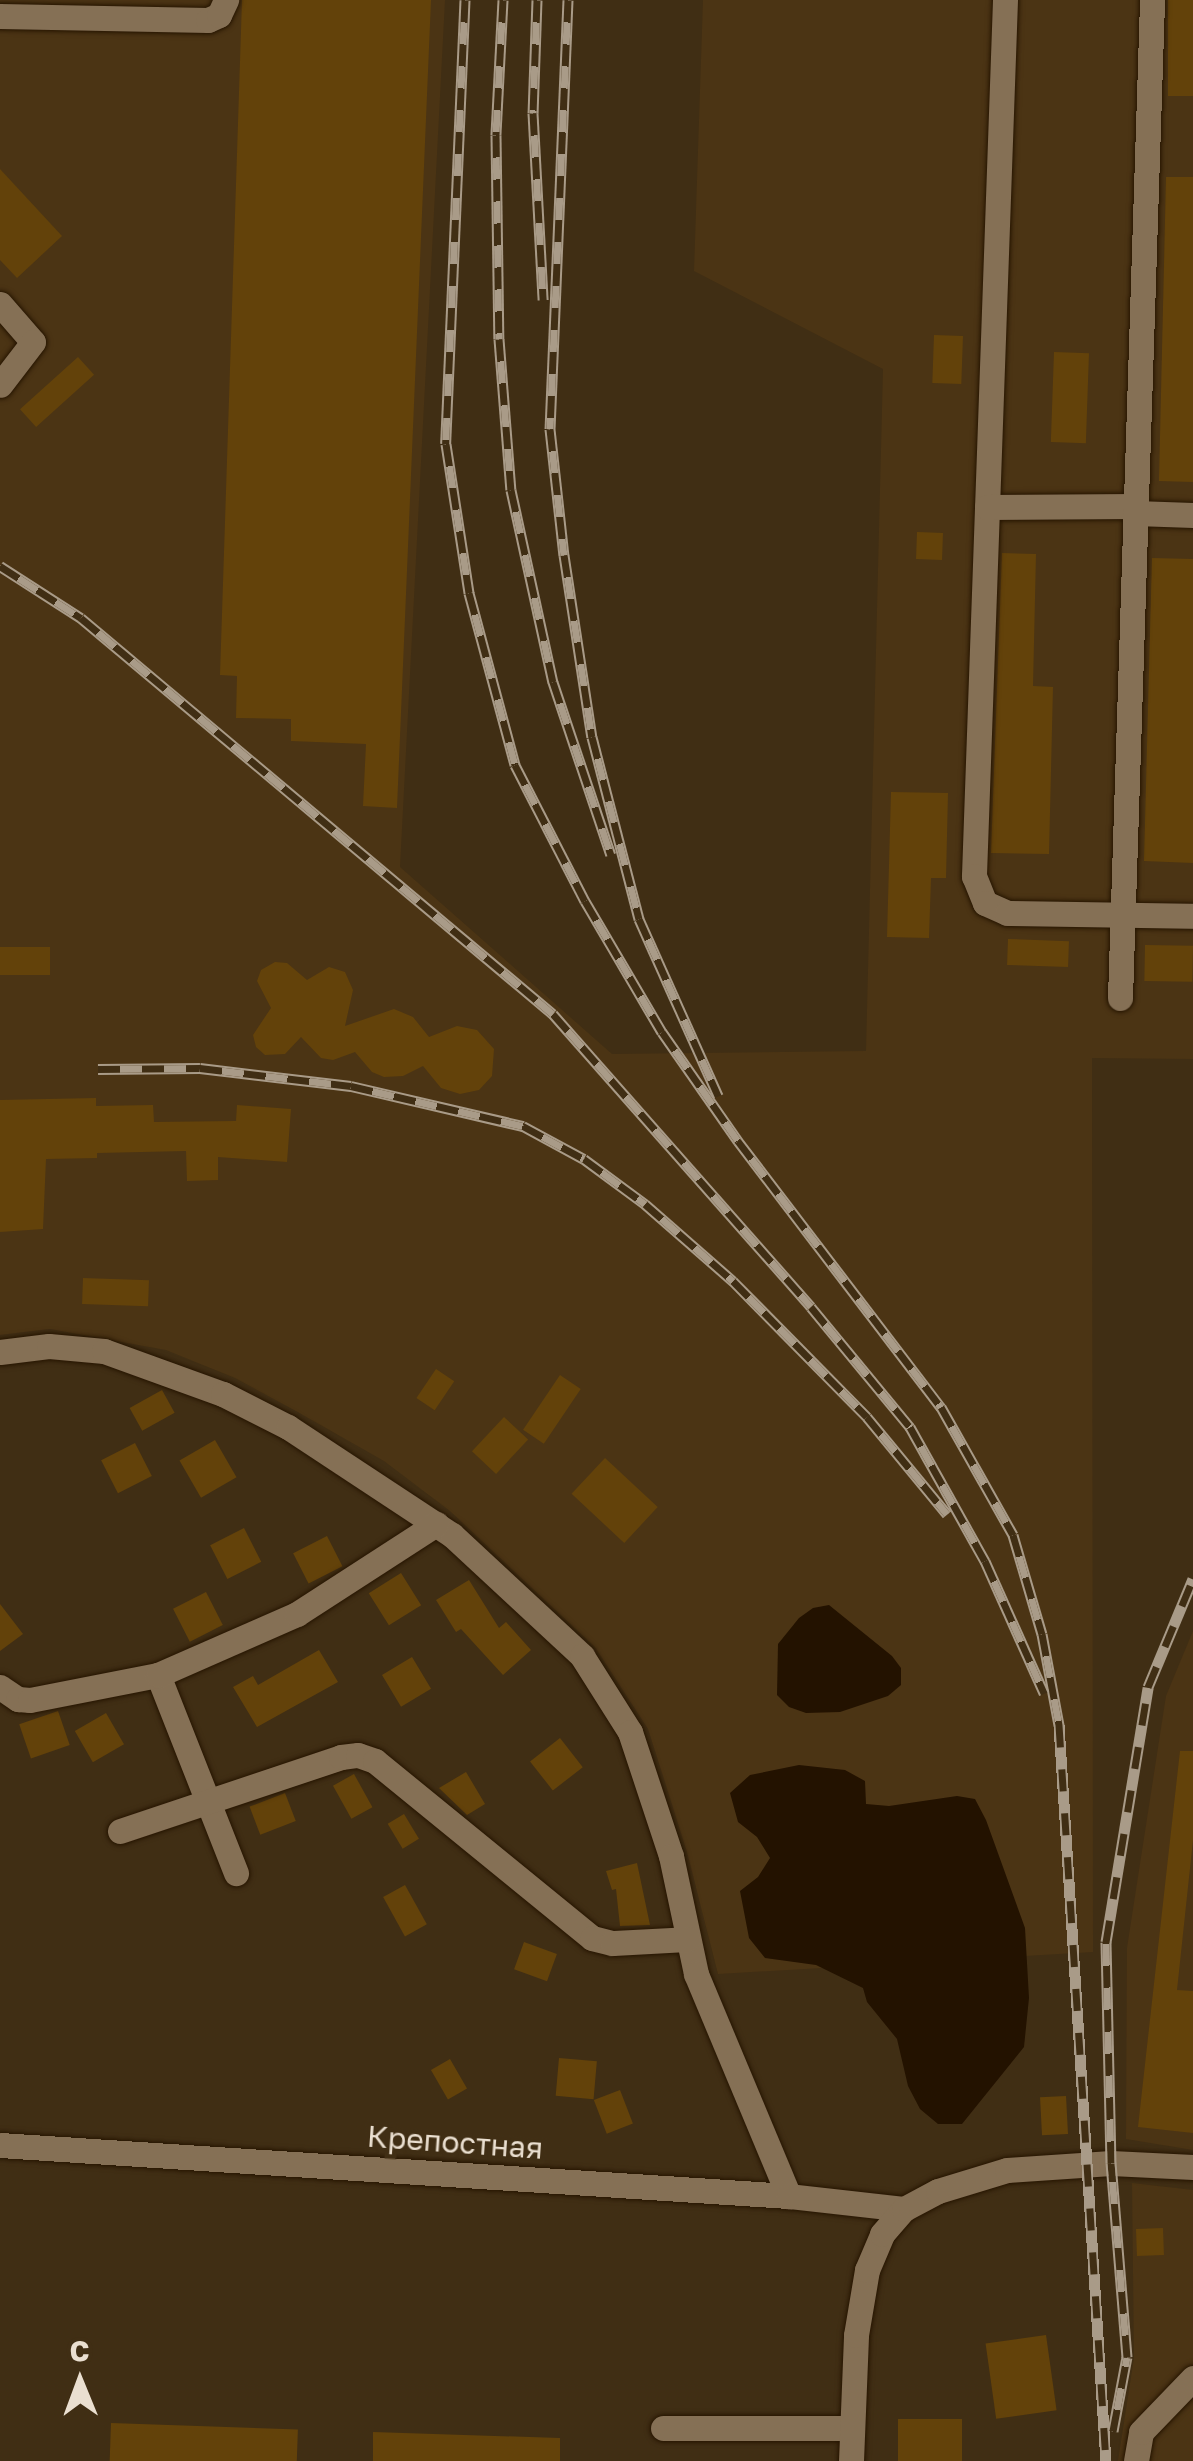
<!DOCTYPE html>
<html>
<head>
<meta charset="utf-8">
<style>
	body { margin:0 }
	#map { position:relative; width:1193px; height:2461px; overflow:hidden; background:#402e14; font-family:"Golos Text",sans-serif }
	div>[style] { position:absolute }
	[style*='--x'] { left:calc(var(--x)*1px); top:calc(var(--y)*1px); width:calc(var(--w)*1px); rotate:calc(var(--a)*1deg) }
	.built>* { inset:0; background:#4b3414 }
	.water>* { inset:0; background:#231200 }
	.building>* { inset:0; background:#63420a; transform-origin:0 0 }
	.roads { filter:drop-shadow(0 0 2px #261500) drop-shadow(0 0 2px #261500) }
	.minor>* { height:25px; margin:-12.5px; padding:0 12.5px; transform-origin:12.5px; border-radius:12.5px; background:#857055 }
	.rail>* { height:11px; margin-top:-5.5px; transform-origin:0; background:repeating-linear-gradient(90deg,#402e14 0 22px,#a99b88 0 44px); box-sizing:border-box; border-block:2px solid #a99b88 }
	span { translate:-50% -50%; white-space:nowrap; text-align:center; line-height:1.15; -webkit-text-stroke:9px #402e14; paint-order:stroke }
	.street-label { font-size:30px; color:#eadfd0 }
	.north { position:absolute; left:30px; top:2331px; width:100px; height:100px; -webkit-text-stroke:8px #402e14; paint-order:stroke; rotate:359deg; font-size:28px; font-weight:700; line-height:40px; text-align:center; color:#eadfd0 }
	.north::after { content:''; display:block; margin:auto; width:35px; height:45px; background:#eadfd0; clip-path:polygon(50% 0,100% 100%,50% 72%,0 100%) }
</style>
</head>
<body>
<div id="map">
	<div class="built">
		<div style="clip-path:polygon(0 0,445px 0,400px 867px,612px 1054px,866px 1051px,883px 369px,694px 271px,703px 0,1193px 0,1193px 1059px,1092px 1058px,1093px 1952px,718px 1974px,687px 1852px,648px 1729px,595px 1647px,450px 1511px,384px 1461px,296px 1411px,235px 1378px,166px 1350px,50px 1329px,0 1335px)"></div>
		<div style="clip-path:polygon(1193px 1631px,1193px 2150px,1126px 2139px,1127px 1948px,1166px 1696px)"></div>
		<div style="clip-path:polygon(1132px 2183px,1193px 2190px,1193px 2461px,1118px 2461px,1134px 2358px)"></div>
	</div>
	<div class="water">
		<div style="clip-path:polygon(829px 1605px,892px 1656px,901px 1668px,901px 1685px,888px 1696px,840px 1712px,806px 1713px,789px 1707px,777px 1695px,778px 1644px,799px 1618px,813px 1608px)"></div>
		<div style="clip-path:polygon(799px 1765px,845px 1770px,865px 1781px,866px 1804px,889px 1806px,957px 1796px,975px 1799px,986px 1820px,1025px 1928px,1029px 1998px,1024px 2047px,962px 2124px,938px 2124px,920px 2109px,908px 2086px,897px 2039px,867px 2002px,863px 1988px,816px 1965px,765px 1958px,749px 1938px,740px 1891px,758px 1877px,770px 1858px,757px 1837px,738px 1822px,730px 1793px,750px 1775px)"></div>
	</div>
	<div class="building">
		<div style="clip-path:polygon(242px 0,431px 0,397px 808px,363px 806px,366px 744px,291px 741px,291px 719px,236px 718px,237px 676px,220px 675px)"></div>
		<div style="left:1168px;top:0;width:25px;height:96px"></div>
		<div style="clip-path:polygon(0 169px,62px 236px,17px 278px,0 260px)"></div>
		<div style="clip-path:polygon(1166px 177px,1193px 177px,1193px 482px,1159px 481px)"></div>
		<div style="left:934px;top:335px;width:29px;height:48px;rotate:2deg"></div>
		<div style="left:1054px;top:352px;width:35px;height:90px;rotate:2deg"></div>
		<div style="left:78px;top:357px;width:24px;height:78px;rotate:48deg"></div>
		<div style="left:917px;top:532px;width:26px;height:27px;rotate:2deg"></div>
		<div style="clip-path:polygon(1002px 553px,1036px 554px,1033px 686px,1053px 687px,1049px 854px,991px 853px)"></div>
		<div style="clip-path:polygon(1152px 558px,1193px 559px,1193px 863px,1144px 861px)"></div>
		<div style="clip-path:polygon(891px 792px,948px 793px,946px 878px,931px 878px,929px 938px,887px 937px)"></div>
		<div style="left:1008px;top:939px;width:61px;height:26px;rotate:2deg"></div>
		<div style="left:1145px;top:945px;width:48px;height:36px;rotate:1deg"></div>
		<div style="left:50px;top:947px;width:28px;height:50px;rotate:90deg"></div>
		<div style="clip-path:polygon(275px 962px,287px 963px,307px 980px,329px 967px,345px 972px,353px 990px,345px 1026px,394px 1009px,413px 1017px,429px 1037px,457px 1026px,477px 1030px,494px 1049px,492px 1076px,479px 1090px,460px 1094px,441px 1088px,423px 1066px,403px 1076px,384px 1077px,372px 1072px,355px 1052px,333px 1060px,321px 1058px,301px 1037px,285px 1054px,265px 1055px,256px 1047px,253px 1035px,271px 1008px,257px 981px,261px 970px)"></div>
		<div style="clip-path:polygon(96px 1098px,96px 1106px,153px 1105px,154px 1122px,236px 1121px,237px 1105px,291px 1109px,287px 1162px,218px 1157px,218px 1180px,187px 1181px,186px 1151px,97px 1153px,97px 1158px,46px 1159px,43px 1229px,0 1232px,0 1100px)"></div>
		<div style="left:83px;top:1278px;width:66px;height:26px;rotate:2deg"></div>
		<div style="left:436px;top:1369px;width:22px;height:35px;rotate:34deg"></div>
		<div style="left:560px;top:1375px;width:25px;height:66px;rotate:34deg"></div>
		<div style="left:162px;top:1390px;width:26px;height:37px;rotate:61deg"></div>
		<div style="left:504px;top:1417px;width:33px;height:47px;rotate:43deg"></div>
		<div style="left:215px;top:1440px;width:43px;height:41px;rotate:60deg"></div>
		<div style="left:135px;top:1443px;width:37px;height:38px;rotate:63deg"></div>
		<div style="left:605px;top:1458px;width:72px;height:49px;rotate:43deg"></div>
		<div style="left:244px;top:1528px;width:38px;height:38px;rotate:63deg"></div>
		<div style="left:327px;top:1536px;width:34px;height:38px;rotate:63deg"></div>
		<div style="left:401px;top:1573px;width:38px;height:38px;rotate:58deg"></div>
		<div style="clip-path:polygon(469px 1580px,499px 1628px,506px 1622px,531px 1650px,503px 1675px,461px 1629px,456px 1632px,436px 1600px)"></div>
		<div style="left:206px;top:1592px;width:37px;height:37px;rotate:63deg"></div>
		<div style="clip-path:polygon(0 1604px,23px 1634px,0 1651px)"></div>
		<div style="clip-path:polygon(319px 1650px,338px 1682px,257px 1727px,233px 1687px,253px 1676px,258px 1685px)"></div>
		<div style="left:412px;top:1657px;width:37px;height:35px;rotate:59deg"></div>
		<div style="left:58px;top:1711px;width:36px;height:41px;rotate:71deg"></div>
		<div style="left:106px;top:1713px;width:36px;height:36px;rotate:60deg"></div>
		<div style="left:560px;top:1738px;width:37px;height:38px;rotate:52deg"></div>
		<div style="clip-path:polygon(1180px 1751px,1193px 1751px,1193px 1840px,1177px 1990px,1193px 1991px,1193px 2133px,1138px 2127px)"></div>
		<div style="clip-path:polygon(466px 1772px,485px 1804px,467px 1815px,439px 1788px)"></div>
		<div style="left:354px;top:1774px;width:38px;height:24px;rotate:61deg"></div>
		<div style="left:285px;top:1793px;width:30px;height:38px;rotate:69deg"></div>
		<div style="left:404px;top:1814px;width:29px;height:19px;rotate:59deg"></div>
		<div style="clip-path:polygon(637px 1863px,650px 1925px,620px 1926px,616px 1889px,612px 1890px,606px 1871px)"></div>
		<div style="left:405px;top:1885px;width:45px;height:25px;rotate:61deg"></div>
		<div style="left:524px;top:1942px;width:35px;height:29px;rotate:20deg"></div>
		<div style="left:559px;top:2058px;width:38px;height:38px;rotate:5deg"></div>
		<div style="left:450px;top:2059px;width:34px;height:22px;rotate:60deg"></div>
		<div style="left:620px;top:2090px;width:36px;height:28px;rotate:69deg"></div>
		<div style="left:1066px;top:2096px;width:38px;height:26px;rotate:87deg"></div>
		<div style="left:1163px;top:2228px;width:27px;height:27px;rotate:88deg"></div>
		<div style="left:1046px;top:2335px;width:76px;height:61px;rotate:82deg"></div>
		<div style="left:898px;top:2419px;width:64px;height:42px"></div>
		<div style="left:111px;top:2423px;width:187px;height:38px;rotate:2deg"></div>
		<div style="clip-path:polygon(373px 2432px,560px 2438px,560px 2461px,373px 2461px)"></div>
	</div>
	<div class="roads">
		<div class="minor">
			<div style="--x:1005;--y:0;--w:877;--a:92.03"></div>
			<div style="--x:974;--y:876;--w:29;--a:68"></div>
			<div style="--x:985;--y:903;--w:24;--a:24"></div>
			<div style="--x:1007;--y:913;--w:186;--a:0.9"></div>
			<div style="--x:0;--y:16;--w:208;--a:1.1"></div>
			<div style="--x:208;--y:20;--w:12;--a:-24"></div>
			<div style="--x:219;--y:15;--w:17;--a:-65"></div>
			<div style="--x:0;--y:304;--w:50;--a:49"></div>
			<div style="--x:33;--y:342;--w:54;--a:127.5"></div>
			<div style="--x:987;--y:507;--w:148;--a:-0.4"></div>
			<div style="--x:1135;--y:513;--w:58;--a:2"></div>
			<div style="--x:1120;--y:998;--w:999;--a:-88.16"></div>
			<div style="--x:0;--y:1352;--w:49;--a:-7"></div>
			<div style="--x:49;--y:1346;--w:55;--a:5.2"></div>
			<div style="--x:104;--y:1351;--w:127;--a:19.9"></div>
			<div style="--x:223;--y:1394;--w:73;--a:26.9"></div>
			<div style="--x:288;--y:1427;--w:196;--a:33.4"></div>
			<div style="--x:452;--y:1535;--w:178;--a:42.9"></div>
			<div style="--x:582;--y:1656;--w:90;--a:57.7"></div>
			<div style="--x:630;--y:1732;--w:131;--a:71.7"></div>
			<div style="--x:671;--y:1856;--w:121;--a:78"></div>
			<div style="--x:696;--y:1974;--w:241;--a:67.3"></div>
			<div style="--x:158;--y:1675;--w:213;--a:68.5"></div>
			<div style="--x:0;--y:1687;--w:22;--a:34"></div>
			<div style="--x:18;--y:1699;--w:12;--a:5"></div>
			<div style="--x:30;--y:1700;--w:130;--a:-11.1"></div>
			<div style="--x:158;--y:1675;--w:152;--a:-23.7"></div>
			<div style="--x:297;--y:1614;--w:166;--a:-32.9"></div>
			<div style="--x:120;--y:1831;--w:233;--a:-18.5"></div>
			<div style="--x:341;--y:1757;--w:17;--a:-7"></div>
			<div style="--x:358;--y:1755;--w:18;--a:19"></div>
			<div style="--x:375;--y:1761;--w:280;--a:39.2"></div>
			<div style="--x:592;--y:1938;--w:21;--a:14"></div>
			<div style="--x:612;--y:1943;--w:76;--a:-3"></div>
			<div style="--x:0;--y:2145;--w:791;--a:3.7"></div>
			<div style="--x:789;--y:2196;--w:116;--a:6.4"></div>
			<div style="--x:663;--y:2428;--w:188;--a:0"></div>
			<div style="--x:851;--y:2461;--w:126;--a:-87.7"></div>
			<div style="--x:856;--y:2335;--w:66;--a:-80.4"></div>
			<div style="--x:867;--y:2270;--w:39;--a:-67"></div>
			<div style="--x:882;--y:2234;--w:33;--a:-49"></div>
			<div style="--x:904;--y:2209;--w:38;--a:-28"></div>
			<div style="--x:938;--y:2191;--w:72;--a:-16.9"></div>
			<div style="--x:1007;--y:2170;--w:104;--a:-3.9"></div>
			<div style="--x:1111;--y:2163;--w:82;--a:2.8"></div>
			<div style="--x:1136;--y:2461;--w:29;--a:-80"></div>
			<div style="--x:1141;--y:2432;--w:75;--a:-46.1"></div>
		</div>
	</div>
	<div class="rail">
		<div style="--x:465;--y:0;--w:444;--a:92.5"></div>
		<div style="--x:446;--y:444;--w:151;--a:81.2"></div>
		<div style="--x:469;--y:593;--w:178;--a:75"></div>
		<div style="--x:515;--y:765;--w:153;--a:62.8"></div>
		<div style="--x:585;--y:901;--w:152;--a:59.6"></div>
		<div style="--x:662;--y:1032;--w:133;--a:55.1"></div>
		<div style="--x:738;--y:1141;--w:335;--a:52.7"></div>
		<div style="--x:941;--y:1407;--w:147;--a:60.6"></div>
		<div style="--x:1013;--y:1535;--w:103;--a:73.7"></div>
		<div style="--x:1042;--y:1634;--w:93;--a:79.4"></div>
		<div style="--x:1059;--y:1725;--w:737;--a:86.35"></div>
		<div style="--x:503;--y:0;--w:135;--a:93"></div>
		<div style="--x:496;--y:135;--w:204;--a:89.2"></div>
		<div style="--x:499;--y:339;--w:151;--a:85.5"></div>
		<div style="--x:511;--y:490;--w:197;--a:77.7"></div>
		<div style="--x:553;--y:682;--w:182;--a:71.5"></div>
		<div style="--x:537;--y:0;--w:113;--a:92"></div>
		<div style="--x:533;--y:113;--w:187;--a:86.9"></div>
		<div style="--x:568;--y:0;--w:429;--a:92.4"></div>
		<div style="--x:550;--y:429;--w:127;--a:83.7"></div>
		<div style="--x:564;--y:555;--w:184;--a:81.3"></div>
		<div style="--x:592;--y:737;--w:188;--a:75.5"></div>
		<div style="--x:639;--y:919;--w:194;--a:65.9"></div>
		<div style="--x:0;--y:566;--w:96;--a:32.7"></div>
		<div style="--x:81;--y:618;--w:616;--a:40"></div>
		<div style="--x:553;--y:1014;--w:390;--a:48.6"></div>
		<div style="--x:811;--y:1307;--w:156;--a:50.5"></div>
		<div style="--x:910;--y:1427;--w:154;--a:60.8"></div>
		<div style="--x:985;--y:1561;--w:145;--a:65.9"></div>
		<div style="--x:98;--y:1069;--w:102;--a:-0.6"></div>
		<div style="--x:200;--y:1068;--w:152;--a:6.8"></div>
		<div style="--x:351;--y:1086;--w:177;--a:13.1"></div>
		<div style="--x:523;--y:1126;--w:69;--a:28.4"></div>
		<div style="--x:584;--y:1159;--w:76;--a:36.4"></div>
		<div style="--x:645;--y:1204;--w:117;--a:41.2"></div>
		<div style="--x:733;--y:1281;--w:191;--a:45.4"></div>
		<div style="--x:867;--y:1417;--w:126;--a:50.5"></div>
		<div style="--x:1113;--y:2431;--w:75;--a:-79.3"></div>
		<div style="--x:1127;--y:2357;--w:195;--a:-94.7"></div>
		<div style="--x:1111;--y:2163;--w:221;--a:-91.3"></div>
		<div style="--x:1106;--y:1942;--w:258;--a:-80.6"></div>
		<div style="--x:1148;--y:1687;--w:117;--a:-67.4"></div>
	</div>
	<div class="street-label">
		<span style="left:455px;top:2142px;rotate:4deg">Крепостная</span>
	</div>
	<div class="north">С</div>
</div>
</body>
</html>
